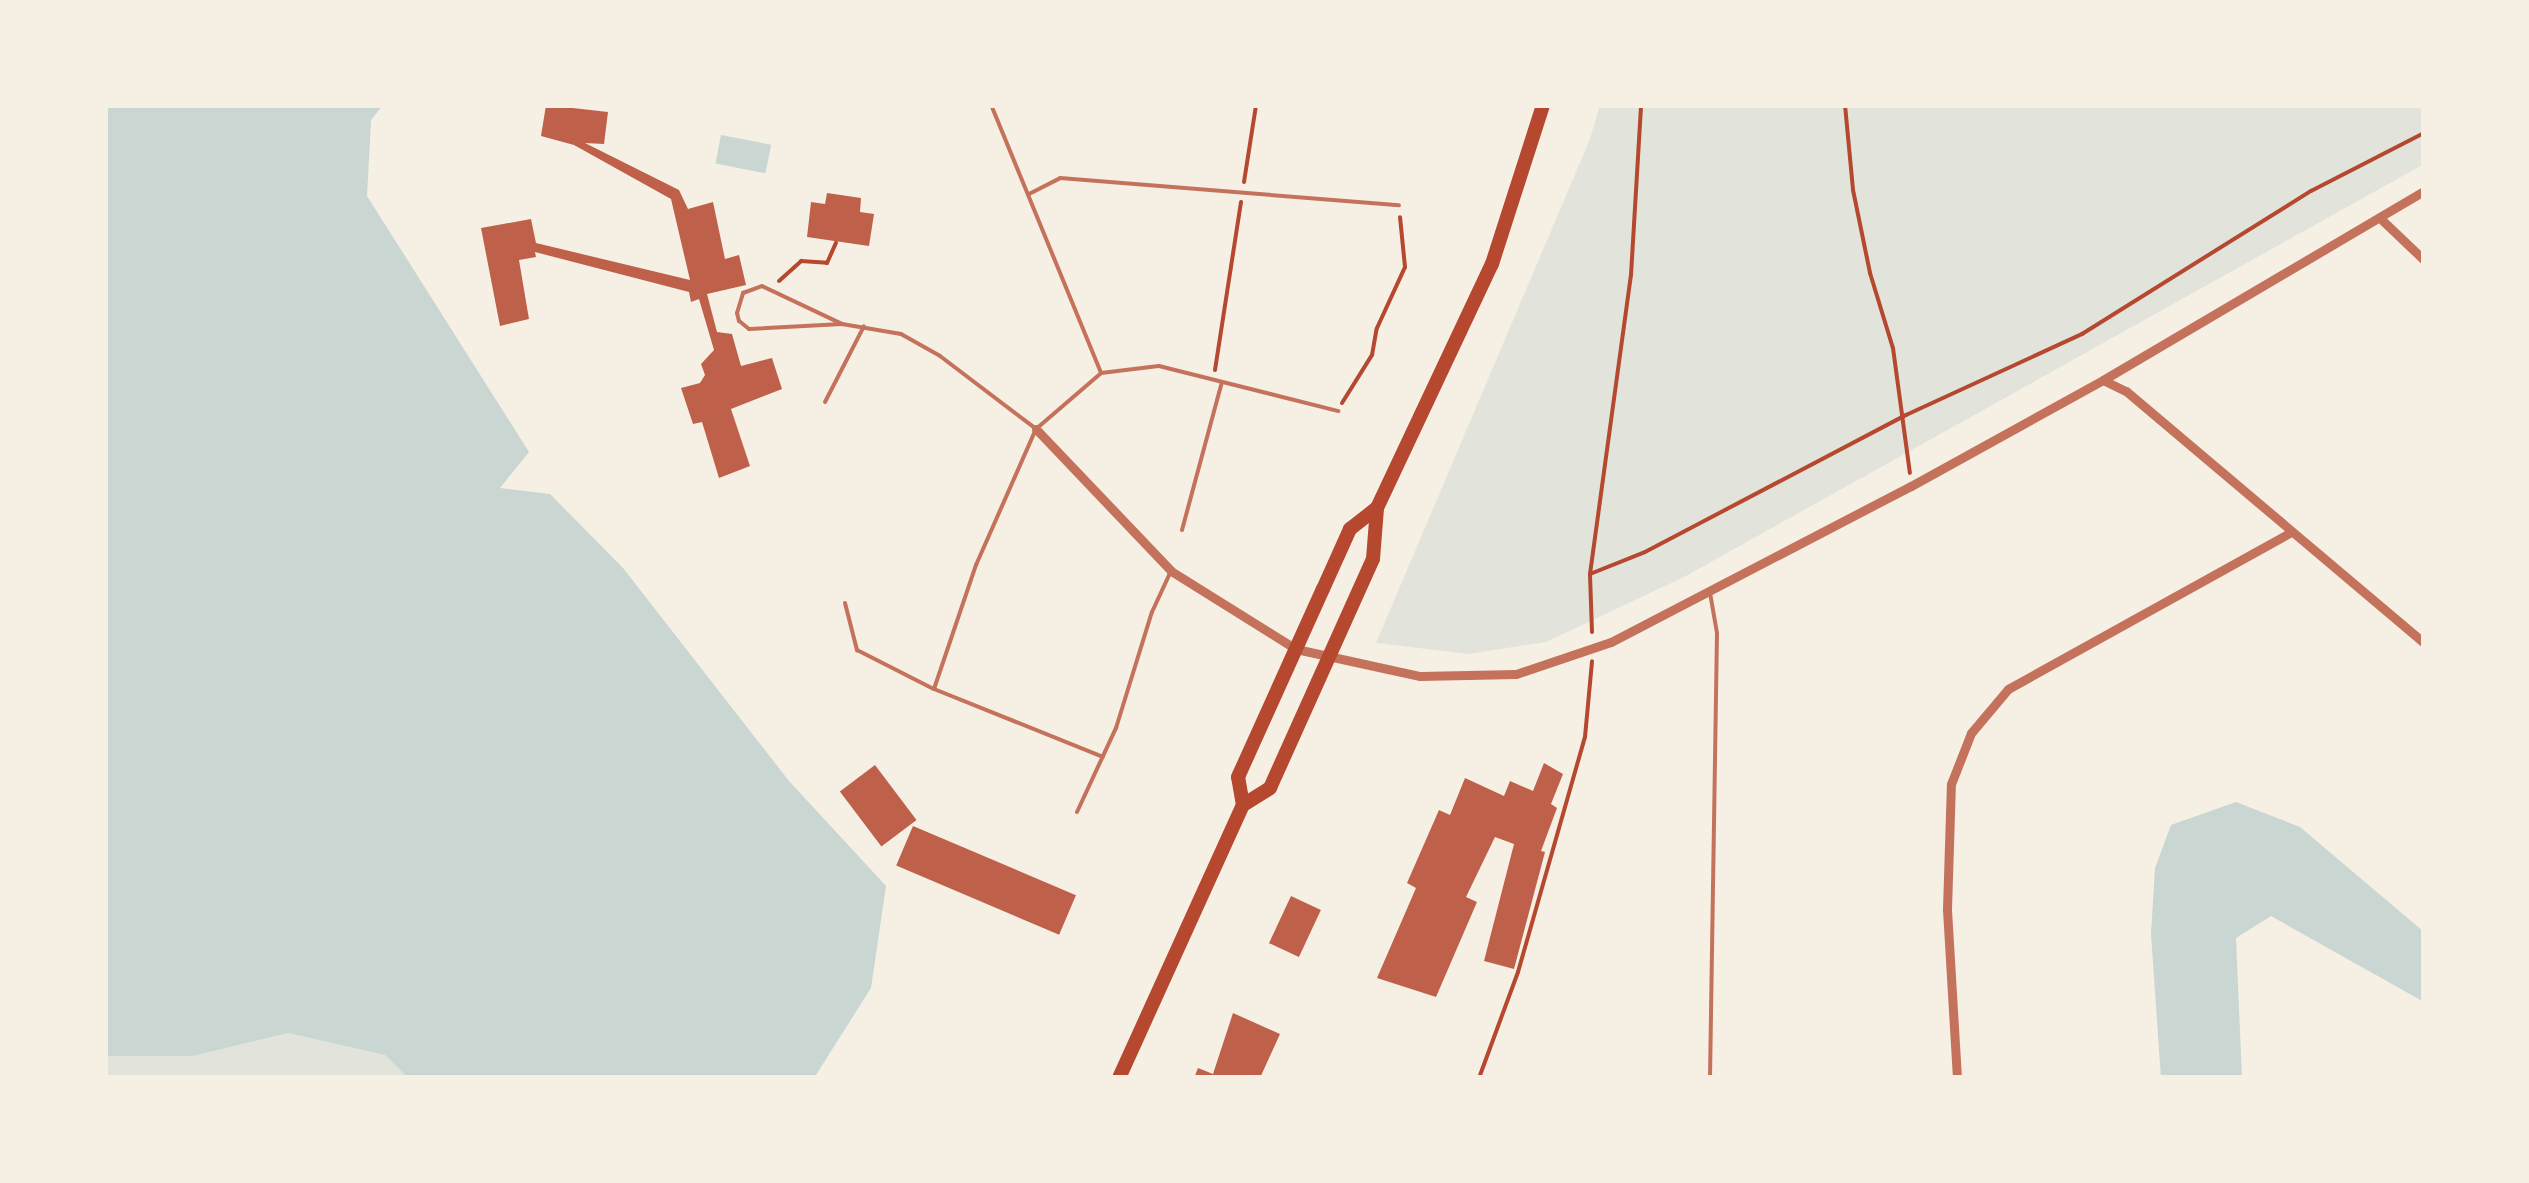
<!DOCTYPE html>
<html>
<head>
<meta charset="utf-8">
<style>
	body { margin:0 }
	#map { position:relative; width:2529px; height:1183px; overflow:hidden; background:#f6efe4; font-family:Inter,sans-serif }
	div>[style] { position:absolute }
	[style*='--x'] { left:calc(var(--x)*1px); top:calc(var(--y)*1px); width:calc(var(--w)*1px); rotate:calc(var(--a)*1deg) }
	.green>* { inset:0; background:#e2e4dc }
	.water>* { inset:0; background:#c9d6d2; transform-origin:0 0 }
	.building>* { inset:0; background:#bf614a; transform-origin:0 0 }
	.path>* { height:4px; margin:-2px; padding:0 2px; transform-origin:2px; border-radius:2px; background:#b5482f }
	.service>* { height:4px; margin:-2px; padding:0 2px; transform-origin:2px; border-radius:2px; background:#c5725c }
	.minor>* { height:9px; margin:-4.5px; padding:0 4.5px; transform-origin:4.5px; border-radius:4.5px; background:#c5725c }
	.trunk>* { height:14px; margin:-7px; padding:0 7px; transform-origin:7px; border-radius:7px; background:#b5482f }
	span { translate:-50% -50%; white-space:nowrap; text-align:center; line-height:1.15; -webkit-text-stroke:9px #f6efe4; paint-order:stroke }
	.frame { position:absolute; inset:0; border:108px solid #f6efe4; pointer-events:none }
</style>
</head>
<body>
<div id="map">
	<div class="green">
		<div style="clip-path:polygon(1600px 105px,2424px 105px,2424px 164px,1684px 577px,1546px 642px,1469px 654px,1376px 643px,1590px 139px)"></div>
		<div style="clip-path:polygon(288px 1033px,385px 1055px,408px 1078px,105px 1078px,105px 1056px,193px 1056px)"></div>
	</div>
	<div class="water">
		<div style="clip-path:polygon(105px 105px,383px 105px,371px 120px,367px 196px,529px 452px,500px 488px,550px 494px,623px 568px,789px 781px,886px 886px,871px 988px,814px 1078px,408px 1078px,385px 1055px,288px 1033px,193px 1056px,105px 1056px)"></div>
		<div style="left:721px;top:135px;width:51px;height:29px;rotate:11deg"></div>
		<div style="clip-path:polygon(2236px 802px,2300px 827px,2424px 932px,2424px 1002px,2271px 916px,2236px 938px,2242px 1078px,2161px 1078px,2151px 934px,2155px 868px,2171px 825px)"></div>
	</div>
	<div class="building">
		<div style="clip-path:polygon(546px 105px,608px 112px,604px 144px,585px 143px,679px 190px,688px 209px,713px 202px,725px 259px,739px 255px,746px 285px,707px 294px,717px 332px,732px 334px,741px 366px,772px 358px,782px 389px,731px 409px,750px 466px,719px 478px,702px 422px,693px 424px,681px 388px,700px 383px,705px 375px,701px 364px,714px 350px,699px 299px,691px 302px,689px 292px,535px 252px,536px 257px,519px 260px,529px 319px,500px 326px,481px 228px,531px 219px,536px 243px,690px 280px,671px 199px,574px 145px,541px 136px)"></div>
		<div style="clip-path:polygon(827px 193px,861px 198px,860px 212px,874px 214px,869px 246px,807px 237px,811px 202px,825px 204px)"></div>
		<div style="clip-path:polygon(1544px 763px,1563px 774px,1551px 804px,1557px 808px,1541px 851px,1545px 852px,1514px 969px,1484px 961px,1514px 844px,1495px 837px,1466px 897px,1477px 902px,1436px 997px,1377px 978px,1416px 888px,1407px 883px,1439px 810px,1450px 815px,1465px 778px,1504px 796px,1510px 781px,1533px 791px)"></div>
		<div style="left:875px;top:765px;width:69px;height:44px;rotate:53deg"></div>
		<div style="left:913px;top:826px;width:177px;height:43px;rotate:23deg"></div>
		<div style="left:1291px;top:896px;width:33px;height:52px;rotate:25deg"></div>
		<div style="clip-path:polygon(1233px 1013px,1280px 1034px,1260px 1078px,1194px 1078px,1198px 1068px,1213px 1074px)"></div>
	</div>
	<div class="path">
		<div style="--x:1845;--y:105;--w:85;--a:84.6"></div>
		<div style="--x:1853;--y:190;--w:85;--a:78.4"></div>
		<div style="--x:1870;--y:273;--w:78;--a:73"></div>
		<div style="--x:1893;--y:348;--w:126;--a:82.3"></div>
		<div style="--x:1244;--y:182;--w:78;--a:-81.1"></div>
		<div style="--x:779;--y:281;--w:30;--a:-42"></div>
		<div style="--x:801;--y:261;--w:26;--a:4"></div>
		<div style="--x:827;--y:263;--w:22;--a:-66"></div>
		<div style="--x:1215;--y:370;--w:170;--a:-81.2"></div>
		<div style="--x:1342;--y:403;--w:57;--a:-58"></div>
		<div style="--x:1372;--y:355;--w:27;--a:-80"></div>
		<div style="--x:1377;--y:328;--w:67;--a:-65.3"></div>
		<div style="--x:1405;--y:267;--w:50;--a:-95.7"></div>
		<div style="--x:1590;--y:574;--w:59;--a:-21.8"></div>
		<div style="--x:1645;--y:552;--w:295;--a:-27.7"></div>
		<div style="--x:1906;--y:415;--w:194;--a:-24.7"></div>
		<div style="--x:2082;--y:334;--w:270;--a:-32"></div>
		<div style="--x:2311;--y:191;--w:127;--a:-27.2"></div>
		<div style="--x:1592;--y:632;--w:58;--a:-92"></div>
		<div style="--x:1590;--y:574;--w:302;--a:-82.2"></div>
		<div style="--x:1631;--y:275;--w:170;--a:-86.6"></div>
		<div style="--x:1479;--y:1078;--w:113;--a:-69.8"></div>
		<div style="--x:1518;--y:972;--w:244;--a:-74.1"></div>
		<div style="--x:1585;--y:737;--w:76;--a:-84.7"></div>
	</div>
	<div class="service">
		<div style="--x:992;--y:107;--w:287;--a:67.7"></div>
		<div style="--x:1029;--y:194;--w:35;--a:-27"></div>
		<div style="--x:1060;--y:178;--w:340;--a:4.6"></div>
		<div style="--x:842;--y:324;--w:93;--a:176.9"></div>
		<div style="--x:749;--y:329;--w:13;--a:-141"></div>
		<div style="--x:739;--y:321;--w:8;--a:-104"></div>
		<div style="--x:737;--y:313;--w:21;--a:-73"></div>
		<div style="--x:743;--y:293;--w:20;--a:-20"></div>
		<div style="--x:762;--y:286;--w:89;--a:25.4"></div>
		<div style="--x:842;--y:324;--w:60;--a:9.6"></div>
		<div style="--x:901;--y:334;--w:45;--a:29.4"></div>
		<div style="--x:940;--y:356;--w:119;--a:37.2"></div>
		<div style="--x:825;--y:402;--w:85;--a:-62.8"></div>
		<div style="--x:1182;--y:530;--w:153;--a:-74.9"></div>
		<div style="--x:845;--y:603;--w:49;--a:75.7"></div>
		<div style="--x:857;--y:650;--w:86;--a:26.9"></div>
		<div style="--x:934;--y:689;--w:182;--a:21.9"></div>
		<div style="--x:934;--y:689;--w:131;--a:-71.3"></div>
		<div style="--x:976;--y:565;--w:149;--a:-66.2"></div>
		<div style="--x:1036;--y:429;--w:86;--a:-40.7"></div>
		<div style="--x:1101;--y:373;--w:58;--a:-6.9"></div>
		<div style="--x:1159;--y:366;--w:185;--a:14.1"></div>
		<div style="--x:1077;--y:812;--w:93;--a:-65.1"></div>
		<div style="--x:1116;--y:728;--w:121;--a:-72.8"></div>
		<div style="--x:1152;--y:612;--w:45;--a:-65.1"></div>
		<div style="--x:1710;--y:1078;--w:445;--a:-89.1"></div>
		<div style="--x:1717;--y:633;--w:41;--a:-99.9"></div>
	</div>
	<div class="minor">
		<div style="--x:2382;--y:220;--w:58;--a:43.6"></div>
		<div style="--x:2103;--y:380;--w:25;--a:26"></div>
		<div style="--x:2126;--y:391;--w:390;--a:40.2"></div>
		<div style="--x:1036;--y:429;--w:196;--a:46.4"></div>
		<div style="--x:1171;--y:571;--w:147;--a:32"></div>
		<div style="--x:1296;--y:649;--w:127;--a:12.3"></div>
		<div style="--x:1420;--y:676;--w:96;--a:-1.2"></div>
		<div style="--x:1516;--y:674;--w:100;--a:-18.6"></div>
		<div style="--x:1611;--y:642;--w:338;--a:-27.5"></div>
		<div style="--x:1911;--y:486;--w:219;--a:-28.9"></div>
		<div style="--x:2103;--y:380;--w:373;--a:-30.5"></div>
		<div style="--x:1957;--y:1078;--w:169;--a:-93.4"></div>
		<div style="--x:1947;--y:909;--w:125;--a:-88.2"></div>
		<div style="--x:1951;--y:784;--w:55;--a:-68.6"></div>
		<div style="--x:1971;--y:733;--w:57;--a:-49.9"></div>
		<div style="--x:2008;--y:689;--w:321;--a:-29"></div>
	</div>
	<div class="trunk">
		<div style="--x:1243;--y:805;--w:28;--a:-100"></div>
		<div style="--x:1238;--y:777;--w:206;--a:-65.7"></div>
		<div style="--x:1323;--y:589;--w:66;--a:-65.8"></div>
		<div style="--x:1350;--y:529;--w:34;--a:-38"></div>
		<div style="--x:1119;--y:1078;--w:300;--a:-65.6"></div>
		<div style="--x:1243;--y:805;--w:32;--a:-32"></div>
		<div style="--x:1270;--y:788;--w:251;--a:-65.8"></div>
		<div style="--x:1373;--y:559;--w:51;--a:-85.5"></div>
		<div style="--x:1377;--y:508;--w:270;--a:-64.8"></div>
		<div style="--x:1492;--y:264;--w:167;--a:-72.2"></div>
	</div>
	<div class="frame"></div>
</div>
</body>
</html>
